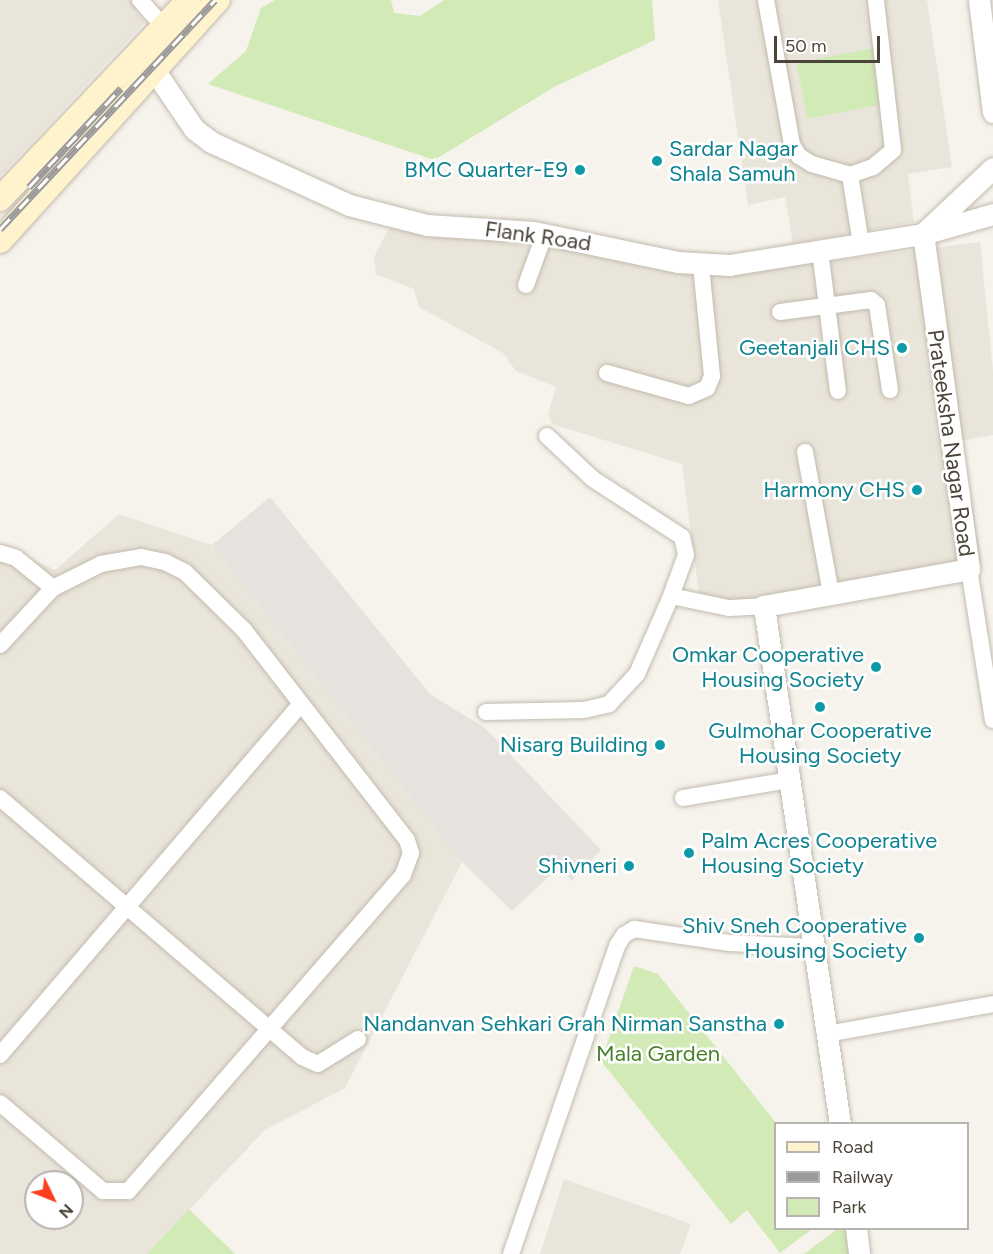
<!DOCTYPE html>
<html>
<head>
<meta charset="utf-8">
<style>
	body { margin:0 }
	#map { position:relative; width:993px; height:1254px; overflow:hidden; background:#f6f3ec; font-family:Figtree,sans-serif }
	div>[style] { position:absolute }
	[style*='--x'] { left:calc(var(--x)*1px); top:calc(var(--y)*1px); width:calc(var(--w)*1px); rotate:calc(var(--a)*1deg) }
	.residential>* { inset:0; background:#eae5da }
	.industrial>* { inset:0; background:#e6e2dd }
	.green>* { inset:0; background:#d2eab5; transform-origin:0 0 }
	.roads { filter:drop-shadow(0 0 2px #c2bbae) drop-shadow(0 0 2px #c2bbae) }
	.minor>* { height:16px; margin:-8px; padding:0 8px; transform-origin:8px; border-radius:8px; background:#fff }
	.tertiary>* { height:21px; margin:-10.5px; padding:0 10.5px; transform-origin:10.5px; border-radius:10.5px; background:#fff }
	.secondary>* { height:24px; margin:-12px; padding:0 12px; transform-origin:12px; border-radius:12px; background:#fff3cd }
	.rail>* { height:7px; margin-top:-3.5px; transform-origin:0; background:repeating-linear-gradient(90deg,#fff 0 14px,#9a9a9a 0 28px); box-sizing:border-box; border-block:2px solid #9a9a9a }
	.dots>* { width:16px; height:16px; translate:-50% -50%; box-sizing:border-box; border:3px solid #fff; border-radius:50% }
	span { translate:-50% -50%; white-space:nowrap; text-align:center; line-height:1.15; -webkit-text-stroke:5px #fff; paint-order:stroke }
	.culture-label { font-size:22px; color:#0d838f }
	.left { translate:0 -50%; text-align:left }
	.right { translate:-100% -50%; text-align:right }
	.street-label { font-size:22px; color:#4b4439 }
	.park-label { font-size:22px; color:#4a7f2a }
	.legend { position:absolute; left:774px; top:1122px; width:195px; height:108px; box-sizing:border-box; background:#fff; border:2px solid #b7b4b0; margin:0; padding:8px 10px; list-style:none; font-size:18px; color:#4b4439 }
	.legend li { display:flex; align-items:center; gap:12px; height:30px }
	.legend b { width:30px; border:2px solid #b7b4b0 }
	.north { position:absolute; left:24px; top:1170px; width:60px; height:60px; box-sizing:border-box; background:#fff; border:2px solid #b7b4b0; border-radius:50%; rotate:133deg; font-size:16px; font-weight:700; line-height:24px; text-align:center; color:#4b4439 }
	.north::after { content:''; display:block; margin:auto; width:21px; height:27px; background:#fc3f1d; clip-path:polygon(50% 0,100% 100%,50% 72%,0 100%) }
	.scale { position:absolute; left:774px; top:36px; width:106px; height:27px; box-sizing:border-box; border:3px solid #4b4439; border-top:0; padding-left:8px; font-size:18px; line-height:21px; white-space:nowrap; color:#4b4439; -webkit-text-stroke:4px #fff; paint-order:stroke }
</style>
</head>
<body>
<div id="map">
	<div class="residential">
		<div style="clip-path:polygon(0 0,145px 0,135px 11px,145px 22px,0 176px)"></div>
		<div style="clip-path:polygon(718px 0,927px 0,952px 167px,908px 174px,914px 222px,793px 244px,785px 197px,748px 205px)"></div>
		<div style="clip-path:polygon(389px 228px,527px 236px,711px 276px,980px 242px,993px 371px,993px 435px,960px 441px,983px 564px,725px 603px,699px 595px,682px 464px,552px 424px,548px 414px,556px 387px,516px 371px,503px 353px,419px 307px,414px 289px,376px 274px,374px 257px)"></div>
		<div style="clip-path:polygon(evenodd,119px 514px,212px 545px,462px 862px,345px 1088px,265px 1130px,147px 1254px,0 1254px,0 544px,55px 570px,119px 514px,36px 1182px,72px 1182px,72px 1218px,36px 1218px,36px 1182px)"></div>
		<div style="clip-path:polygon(564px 1179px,691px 1224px,680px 1254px,540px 1254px)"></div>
	</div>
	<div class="industrial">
		<div style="clip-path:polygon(270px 497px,430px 694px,485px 728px,601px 850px,572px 881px,559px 867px,512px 911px,462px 862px,212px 545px)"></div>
	</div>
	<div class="green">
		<div style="clip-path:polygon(275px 0,391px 0,394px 13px,420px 16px,444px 0,652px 0,655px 40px,556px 86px,434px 160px,208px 84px,246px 51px,261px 8px)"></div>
		<div style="left:873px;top:48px;width:57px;height:78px;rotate:79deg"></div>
		<div style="clip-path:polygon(634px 966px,658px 974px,776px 1123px,776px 1228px,812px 1229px,780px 1253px,747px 1210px,731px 1224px,601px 1061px)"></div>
		<div style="clip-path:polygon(189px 1209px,235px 1254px,147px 1254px)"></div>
		<div style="clip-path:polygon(837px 1229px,860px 1229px,862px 1254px,804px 1254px)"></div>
	</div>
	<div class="roads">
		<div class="minor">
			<div style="--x:140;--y:0;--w:44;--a:48.7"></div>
			<div style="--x:766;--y:0;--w:147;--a:79.8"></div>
			<div style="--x:792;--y:145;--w:13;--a:58"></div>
			<div style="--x:799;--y:156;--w:15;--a:32"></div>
			<div style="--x:812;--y:164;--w:40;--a:16"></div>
			<div style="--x:850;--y:175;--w:24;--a:-19"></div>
			<div style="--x:873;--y:167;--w:26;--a:-40"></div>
			<div style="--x:893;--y:150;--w:151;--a:-96.5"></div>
			<div style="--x:850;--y:175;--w:70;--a:80.9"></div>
			<div style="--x:820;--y:251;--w:141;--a:82.7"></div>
			<div style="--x:526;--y:285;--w:55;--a:-69.9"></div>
			<div style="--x:780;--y:312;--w:92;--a:-7.5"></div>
			<div style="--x:871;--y:300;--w:8;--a:40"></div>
			<div style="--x:877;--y:305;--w:86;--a:81.3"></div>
			<div style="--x:607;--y:373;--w:85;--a:15.7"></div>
			<div style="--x:689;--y:396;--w:20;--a:-24"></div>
			<div style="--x:707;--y:388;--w:13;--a:-67"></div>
			<div style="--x:712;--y:376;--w:112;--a:-95.7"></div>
			<div style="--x:547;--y:436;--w:63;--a:43.1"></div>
			<div style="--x:593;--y:479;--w:106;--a:33.1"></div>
			<div style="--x:682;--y:537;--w:18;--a:77"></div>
			<div style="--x:686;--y:555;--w:44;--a:110.1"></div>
			<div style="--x:805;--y:452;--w:144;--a:79.6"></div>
			<div style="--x:0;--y:553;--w:17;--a:17"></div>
			<div style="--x:16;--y:558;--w:48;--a:39"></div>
			<div style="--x:969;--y:569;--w:153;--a:81"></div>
			<div style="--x:0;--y:645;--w:78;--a:-47.1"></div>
			<div style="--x:53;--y:588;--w:54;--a:-26.6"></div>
			<div style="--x:101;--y:564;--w:41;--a:-9.9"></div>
			<div style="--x:141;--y:557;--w:25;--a:12"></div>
			<div style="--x:165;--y:562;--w:22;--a:27"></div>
			<div style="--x:185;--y:572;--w:83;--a:44.5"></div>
			<div style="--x:244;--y:630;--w:266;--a:52.2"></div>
			<div style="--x:407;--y:840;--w:14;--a:73"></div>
			<div style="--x:411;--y:853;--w:23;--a:110"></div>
			<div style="--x:403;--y:875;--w:419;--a:131"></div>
			<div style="--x:128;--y:1191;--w:25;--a:180"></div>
			<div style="--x:103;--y:1191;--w:135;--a:-139.5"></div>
			<div style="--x:486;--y:712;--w:98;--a:-1.2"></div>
			<div style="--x:584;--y:710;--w:26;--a:-13"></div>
			<div style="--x:609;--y:704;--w:41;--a:-47"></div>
			<div style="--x:637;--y:674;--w:85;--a:-66.4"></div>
			<div style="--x:671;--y:596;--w:59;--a:11.7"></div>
			<div style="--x:729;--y:608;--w:35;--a:-3"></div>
			<div style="--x:0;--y:798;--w:398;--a:40.6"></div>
			<div style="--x:302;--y:1057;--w:17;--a:24"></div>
			<div style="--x:318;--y:1064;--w:47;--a:-32"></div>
			<div style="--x:683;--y:798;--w:108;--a:-9.6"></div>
			<div style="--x:827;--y:1034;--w:169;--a:-10.2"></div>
			<div style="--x:0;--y:1055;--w:461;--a:-49.4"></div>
			<div style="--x:511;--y:1254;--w:326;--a:-71"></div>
			<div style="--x:617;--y:946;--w:13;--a:-58"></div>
			<div style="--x:624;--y:935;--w:12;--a:-31"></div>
			<div style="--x:634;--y:929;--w:97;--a:8.3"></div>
			<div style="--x:730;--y:943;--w:82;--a:2.8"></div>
		</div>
		<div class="tertiary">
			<div style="--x:979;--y:0;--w:113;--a:82.9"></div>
			<div style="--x:146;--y:58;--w:86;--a:55.9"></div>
			<div style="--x:194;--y:129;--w:21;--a:37"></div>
			<div style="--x:211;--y:142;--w:152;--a:24.5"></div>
			<div style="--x:349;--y:205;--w:81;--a:14.4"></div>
			<div style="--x:427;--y:225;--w:107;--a:3.7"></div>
			<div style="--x:534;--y:232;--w:147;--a:11.8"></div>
			<div style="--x:678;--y:262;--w:51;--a:3.4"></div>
			<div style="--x:729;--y:265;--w:196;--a:-9.1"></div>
			<div style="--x:923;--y:234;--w:73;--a:-15.9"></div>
			<div style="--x:925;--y:232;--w:93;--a:-43.3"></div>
			<div style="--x:840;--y:1124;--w:524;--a:-98.35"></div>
			<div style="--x:764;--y:606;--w:208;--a:-10.2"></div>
			<div style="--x:969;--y:569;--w:338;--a:-97.8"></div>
			<div style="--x:856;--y:1228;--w:26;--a:83"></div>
		</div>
		<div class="secondary">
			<div style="--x:0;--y:199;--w:274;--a:-46.5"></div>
			<div style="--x:0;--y:241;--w:325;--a:-47.9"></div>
		</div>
	</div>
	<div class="rail">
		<div style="--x:29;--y:187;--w:135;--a:-47.1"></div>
		<div style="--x:0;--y:229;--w:314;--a:-46.8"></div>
	</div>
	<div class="dots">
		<div style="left:657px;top:161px;background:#0f9aa8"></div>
		<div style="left:580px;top:170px;background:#0f9aa8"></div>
		<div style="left:902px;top:348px;background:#0f9aa8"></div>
		<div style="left:917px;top:490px;background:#0f9aa8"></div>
		<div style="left:876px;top:667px;background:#0f9aa8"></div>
		<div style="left:820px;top:707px;background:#0f9aa8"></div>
		<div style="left:660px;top:745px;background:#0f9aa8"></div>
		<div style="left:689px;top:853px;background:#0f9aa8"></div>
		<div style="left:629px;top:866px;background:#0f9aa8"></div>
		<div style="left:919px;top:938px;background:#0f9aa8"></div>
		<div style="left:779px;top:1024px;background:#0f9aa8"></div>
	</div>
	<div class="culture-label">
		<span class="left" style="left:669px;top:161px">Sardar Nagar<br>Shala Samuh</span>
		<span class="right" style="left:568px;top:170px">BMC Quarter-E9</span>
		<span class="right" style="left:890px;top:348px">Geetanjali CHS</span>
		<span class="right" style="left:905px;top:490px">Harmony CHS</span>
		<span class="right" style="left:864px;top:667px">Omkar Cooperative<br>Housing Society</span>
		<span style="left:820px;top:743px">Gulmohar Cooperative<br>Housing Society</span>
		<span class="right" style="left:648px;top:745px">Nisarg Building</span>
		<span class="left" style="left:701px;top:853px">Palm Acres Cooperative<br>Housing Society</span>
		<span class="right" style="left:617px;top:866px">Shivneri</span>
		<span class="right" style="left:907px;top:938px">Shiv Sneh Cooperative<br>Housing Society</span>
		<span class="right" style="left:767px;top:1024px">Nandanvan Sehkari Grah Nirman Sanstha</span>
	</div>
	<div class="street-label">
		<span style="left:538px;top:236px;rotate:8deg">Flank Road</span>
		<span style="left:951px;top:443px;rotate:82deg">Prateeksha Nagar Road</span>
	</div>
	<div class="park-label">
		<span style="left:658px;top:1054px">Mala Garden</span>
	</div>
	<ul class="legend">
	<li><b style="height:8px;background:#fff3cd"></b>Road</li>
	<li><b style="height:8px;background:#9a9a9a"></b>Railway</li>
	<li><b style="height:16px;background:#d2eab5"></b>Park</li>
	</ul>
	<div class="north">N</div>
	<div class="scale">50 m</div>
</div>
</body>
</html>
